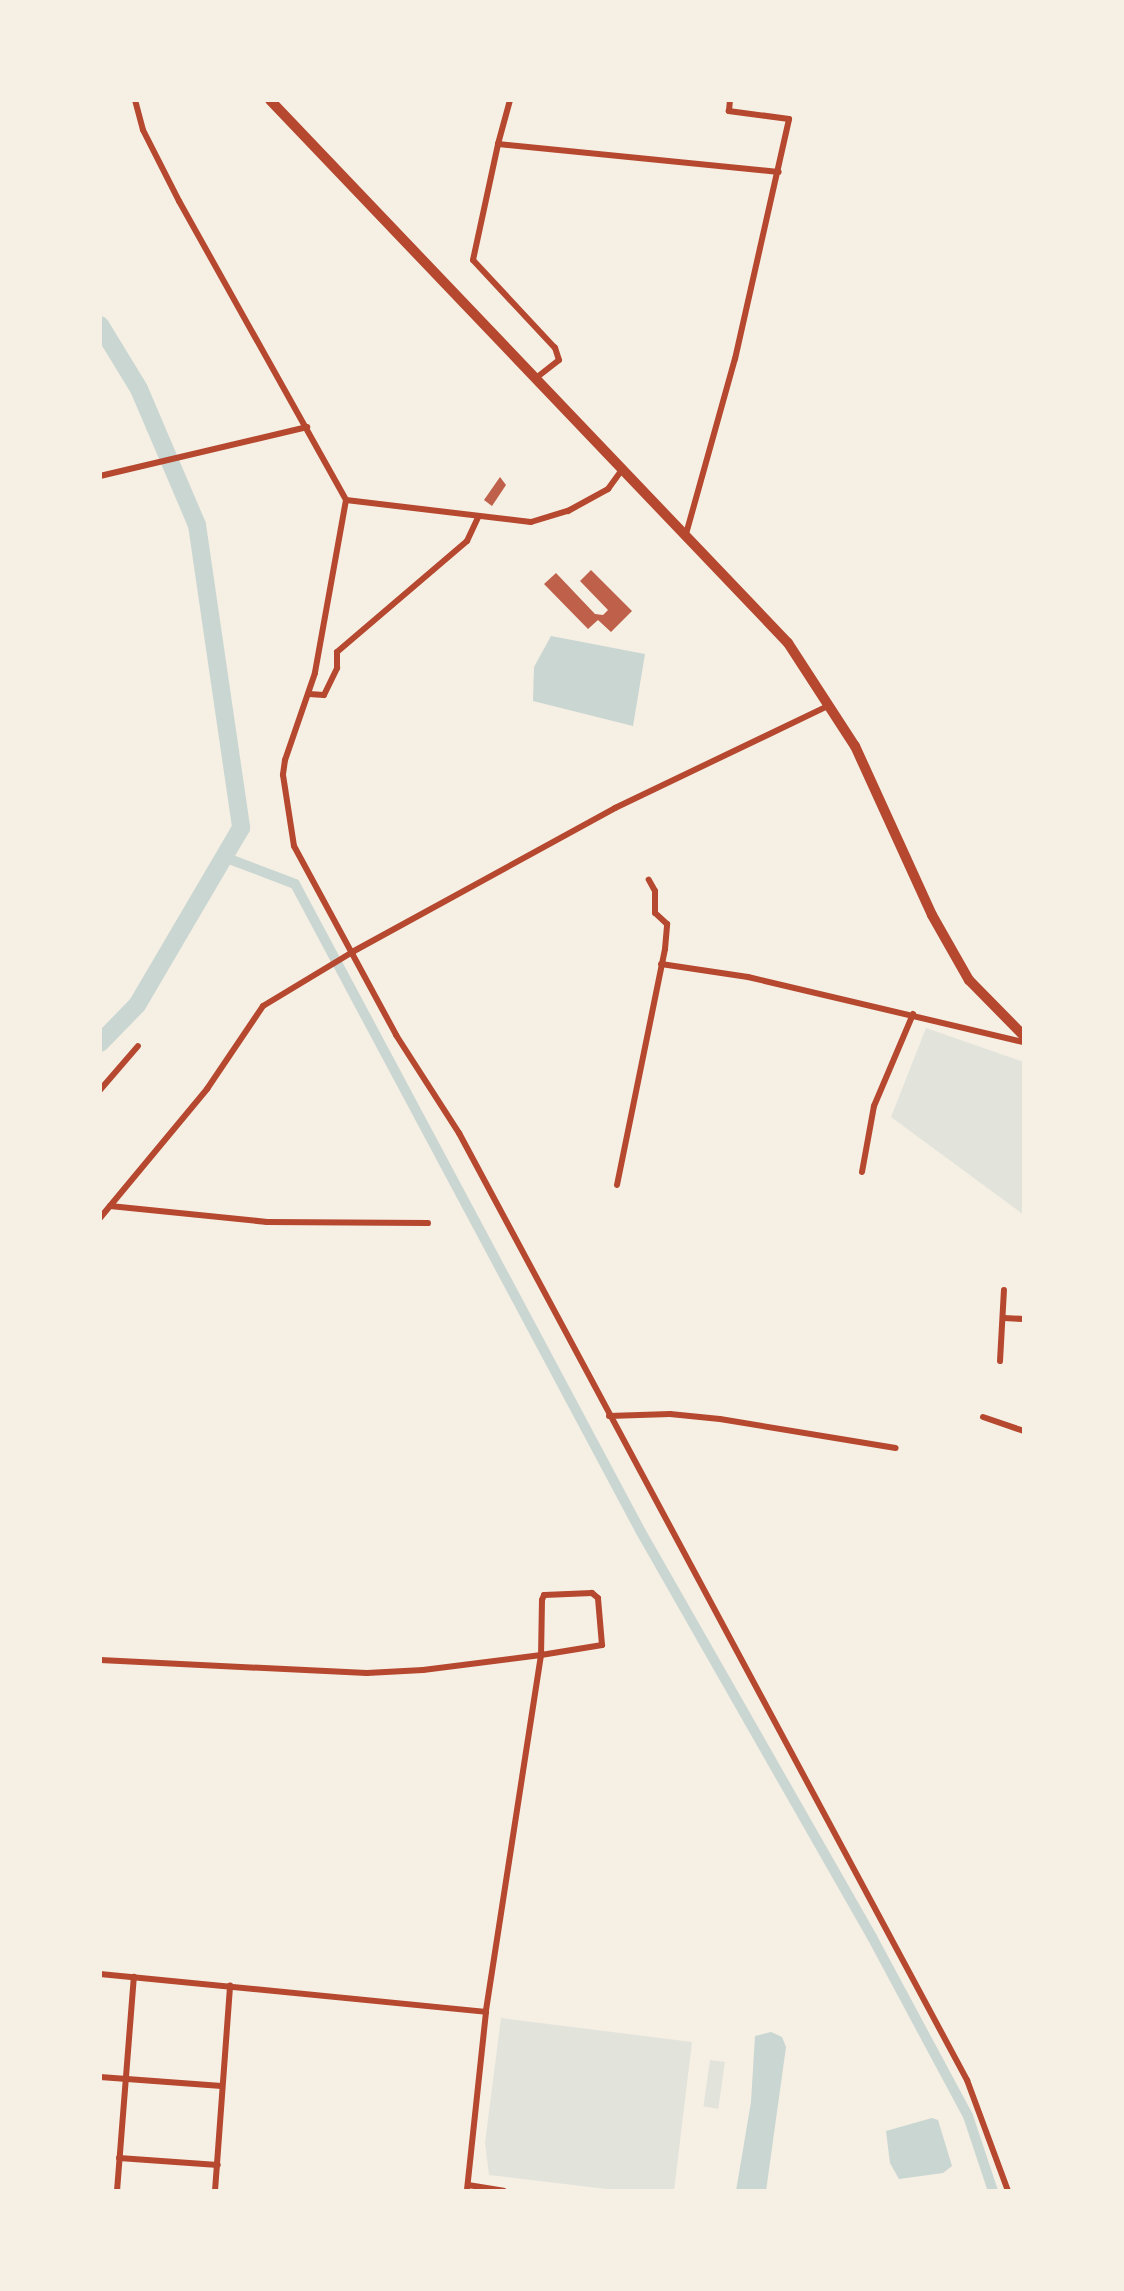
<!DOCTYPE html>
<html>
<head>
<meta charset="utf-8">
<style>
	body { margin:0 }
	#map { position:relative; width:1124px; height:2291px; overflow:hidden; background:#f6efe4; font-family:Lato,sans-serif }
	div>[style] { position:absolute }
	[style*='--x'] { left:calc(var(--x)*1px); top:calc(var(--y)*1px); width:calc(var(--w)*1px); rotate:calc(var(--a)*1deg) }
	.green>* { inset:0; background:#e2e4dc; transform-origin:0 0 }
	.water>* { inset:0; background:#c9d6d2 }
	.canal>* { height:10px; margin:-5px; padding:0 5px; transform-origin:5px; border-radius:5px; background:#c9d6d2 }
	.river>* { height:18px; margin:-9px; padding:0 9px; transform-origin:9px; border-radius:9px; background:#c9d6d2 }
	.building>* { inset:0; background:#bf614a }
	.minor>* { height:6px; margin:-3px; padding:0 3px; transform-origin:3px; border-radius:3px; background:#b5482f }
	.trunk>* { height:10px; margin:-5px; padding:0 5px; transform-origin:5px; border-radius:5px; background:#b5482f }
	span { translate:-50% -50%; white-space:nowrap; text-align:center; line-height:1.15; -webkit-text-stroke:7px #f6efe4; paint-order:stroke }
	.frame { position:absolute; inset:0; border:102px solid #f6efe4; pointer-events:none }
</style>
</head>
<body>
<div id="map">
	<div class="green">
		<div style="clip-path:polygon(926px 1028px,1024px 1062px,1024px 1215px,891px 1117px)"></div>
		<div style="clip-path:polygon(501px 2018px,692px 2042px,674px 2191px,623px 2191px,489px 2175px,485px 2143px)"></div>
		<div style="left:710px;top:2060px;width:15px;height:47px;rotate:8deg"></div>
	</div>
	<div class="water">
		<div style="clip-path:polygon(551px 636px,645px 654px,633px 726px,533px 701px,534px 667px)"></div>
		<div style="clip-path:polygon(771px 2032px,782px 2037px,786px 2047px,766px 2191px,736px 2191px,751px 2102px,755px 2036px)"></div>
		<div style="clip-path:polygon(932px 2118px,938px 2120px,952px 2166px,943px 2173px,899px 2179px,890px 2163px,886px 2131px)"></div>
	</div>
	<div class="canal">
		<div style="--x:224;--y:857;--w:76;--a:20.8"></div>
		<div style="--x:295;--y:884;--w:735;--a:61.9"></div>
		<div style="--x:641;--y:1532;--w:466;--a:60.3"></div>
		<div style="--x:872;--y:1937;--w:203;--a:61.8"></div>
		<div style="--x:968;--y:2116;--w:79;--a:71.6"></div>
	</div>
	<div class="river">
		<div style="--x:100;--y:325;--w:75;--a:58.6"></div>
		<div style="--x:139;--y:389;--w:148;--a:66.9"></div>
		<div style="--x:197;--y:525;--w:306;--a:81.7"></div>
		<div style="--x:241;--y:828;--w:205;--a:120.4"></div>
		<div style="--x:137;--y:1005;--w:53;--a:134.2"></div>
	</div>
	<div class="building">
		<div style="clip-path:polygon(500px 477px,506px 485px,492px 506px,484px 500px)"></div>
		<div style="clip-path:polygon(591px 570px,632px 611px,611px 632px,598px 620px,588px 629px,544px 584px,556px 573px,595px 614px,603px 615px,608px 610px,580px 581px)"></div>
	</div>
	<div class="minor">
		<div style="--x:135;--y:100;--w:31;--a:75"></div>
		<div style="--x:143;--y:130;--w:80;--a:63.1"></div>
		<div style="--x:179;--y:201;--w:342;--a:60.8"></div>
		<div style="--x:346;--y:500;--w:186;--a:6.8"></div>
		<div style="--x:531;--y:522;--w:39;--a:-17"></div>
		<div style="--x:568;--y:511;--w:46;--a:-28.8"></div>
		<div style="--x:608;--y:489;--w:26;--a:-54"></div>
		<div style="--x:498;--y:144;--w:46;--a:-74.7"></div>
		<div style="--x:536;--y:378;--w:29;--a:-38"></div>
		<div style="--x:559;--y:360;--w:13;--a:-108"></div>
		<div style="--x:555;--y:348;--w:120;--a:-133"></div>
		<div style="--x:473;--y:260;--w:119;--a:-77.8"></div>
		<div style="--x:498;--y:144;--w:282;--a:5.7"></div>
		<div style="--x:100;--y:476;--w:213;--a:-13.3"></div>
		<div style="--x:346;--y:500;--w:176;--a:100.2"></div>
		<div style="--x:315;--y:673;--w:92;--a:109"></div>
		<div style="--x:285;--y:760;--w:15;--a:98"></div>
		<div style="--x:283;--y:775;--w:72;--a:81.2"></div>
		<div style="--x:294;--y:846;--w:215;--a:61.6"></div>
		<div style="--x:396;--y:1035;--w:117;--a:57.3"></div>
		<div style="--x:459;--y:1133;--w:1075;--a:61.79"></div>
		<div style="--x:967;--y:2080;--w:118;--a:69.7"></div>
		<div style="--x:686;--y:534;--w:182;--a:-74.4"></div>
		<div style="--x:735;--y:359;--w:246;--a:-77.3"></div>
		<div style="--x:789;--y:119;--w:61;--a:-172.4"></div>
		<div style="--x:729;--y:111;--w:11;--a:-85"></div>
		<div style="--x:309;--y:694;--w:15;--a:4"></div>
		<div style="--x:324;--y:695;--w:30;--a:-64"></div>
		<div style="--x:337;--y:668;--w:16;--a:-90"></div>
		<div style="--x:337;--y:652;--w:171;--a:-40.5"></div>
		<div style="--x:467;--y:541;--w:26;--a:-65"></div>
		<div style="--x:661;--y:964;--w:88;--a:8.5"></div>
		<div style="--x:748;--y:977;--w:284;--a:13.3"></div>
		<div style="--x:100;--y:1090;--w:58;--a:-49.2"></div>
		<div style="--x:862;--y:1172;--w:67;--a:-79.7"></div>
		<div style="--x:874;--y:1106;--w:100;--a:-67"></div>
		<div style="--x:617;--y:1185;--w:241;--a:-78.5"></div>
		<div style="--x:665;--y:949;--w:25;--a:-85"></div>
		<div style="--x:667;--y:924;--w:16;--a:-137"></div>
		<div style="--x:655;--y:913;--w:22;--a:-90"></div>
		<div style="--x:655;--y:891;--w:13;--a:-119"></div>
		<div style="--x:110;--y:1206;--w:158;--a:5.8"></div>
		<div style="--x:267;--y:1222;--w:161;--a:0.4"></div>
		<div style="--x:100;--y:1218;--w:168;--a:-50.3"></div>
		<div style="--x:207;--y:1089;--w:100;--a:-56"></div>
		<div style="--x:263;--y:1006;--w:106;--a:-31.1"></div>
		<div style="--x:354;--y:951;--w:298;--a:-28.7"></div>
		<div style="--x:615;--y:808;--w:238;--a:-25.6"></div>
		<div style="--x:1004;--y:1318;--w:20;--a:3"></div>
		<div style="--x:1000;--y:1361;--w:71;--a:-86.8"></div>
		<div style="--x:609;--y:1416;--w:61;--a:-1.9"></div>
		<div style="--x:670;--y:1414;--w:50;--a:5.7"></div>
		<div style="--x:720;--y:1419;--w:178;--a:9.4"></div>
		<div style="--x:983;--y:1417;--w:43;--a:18.9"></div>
		<div style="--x:100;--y:1660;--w:267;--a:2.8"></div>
		<div style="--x:367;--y:1673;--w:56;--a:-3.1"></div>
		<div style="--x:423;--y:1670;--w:119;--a:-7.2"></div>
		<div style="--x:541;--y:1655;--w:62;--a:-9.3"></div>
		<div style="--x:602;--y:1645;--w:47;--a:-94.9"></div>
		<div style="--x:598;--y:1598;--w:8;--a:-140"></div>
		<div style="--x:592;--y:1593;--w:48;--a:177.6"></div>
		<div style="--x:544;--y:1595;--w:5;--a:112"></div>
		<div style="--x:542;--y:1600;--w:55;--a:91"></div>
		<div style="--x:541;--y:1655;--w:361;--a:98.8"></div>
		<div style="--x:486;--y:2012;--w:180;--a:96.1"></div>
		<div style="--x:100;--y:1974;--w:388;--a:5.6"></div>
		<div style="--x:100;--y:2077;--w:122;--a:4.2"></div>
		<div style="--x:119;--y:2158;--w:99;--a:4"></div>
		<div style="--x:468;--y:2185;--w:36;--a:9"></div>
		<div style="--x:117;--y:2191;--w:215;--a:-85.5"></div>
		<div style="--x:215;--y:2191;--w:206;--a:-85.8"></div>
	</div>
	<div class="trunk">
		<div style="--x:270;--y:100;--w:750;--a:46.35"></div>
		<div style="--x:788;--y:643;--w:123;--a:57"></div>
		<div style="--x:855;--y:746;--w:186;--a:65.5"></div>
		<div style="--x:932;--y:915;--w:75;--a:60.4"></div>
		<div style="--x:969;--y:980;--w:78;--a:45.5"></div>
	</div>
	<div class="frame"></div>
</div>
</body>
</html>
